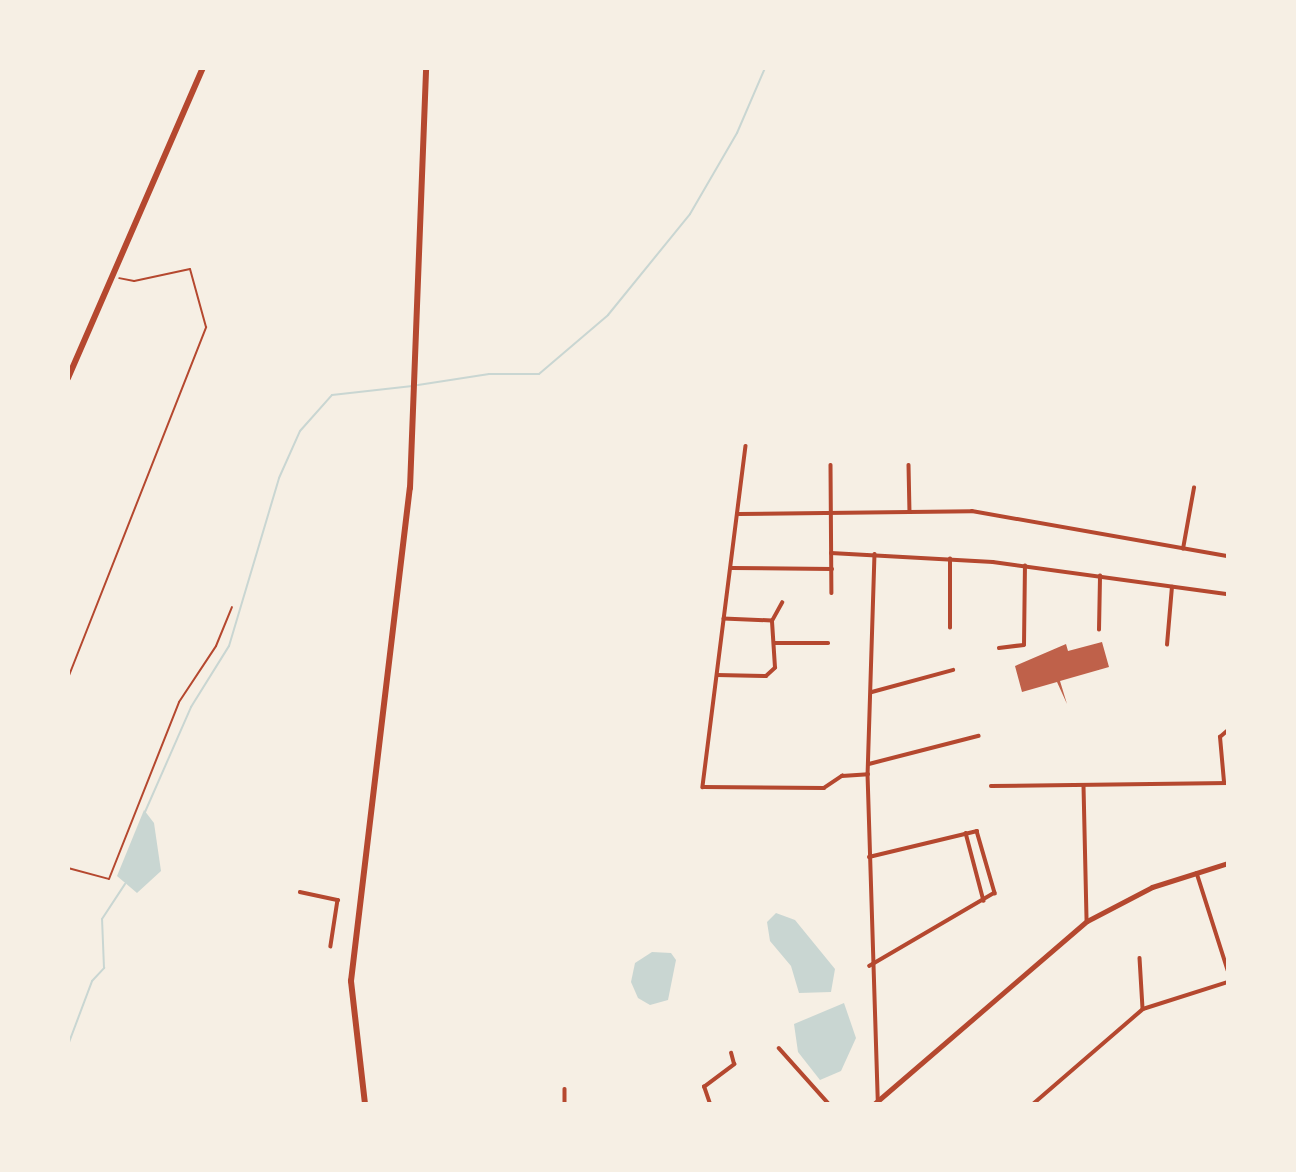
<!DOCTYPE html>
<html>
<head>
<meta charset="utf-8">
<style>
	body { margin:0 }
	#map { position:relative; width:1296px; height:1172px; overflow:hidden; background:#f6efe4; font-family:"Source Serif 4",serif }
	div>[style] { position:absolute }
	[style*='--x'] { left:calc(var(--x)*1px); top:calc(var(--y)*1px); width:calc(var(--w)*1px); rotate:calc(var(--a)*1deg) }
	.water>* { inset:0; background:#c9d6d2 }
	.stream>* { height:2px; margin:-1px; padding:0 1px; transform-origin:1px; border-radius:1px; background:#c9d6d2 }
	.building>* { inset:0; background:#bf614a }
	.path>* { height:2px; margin:-1px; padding:0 1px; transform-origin:1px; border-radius:1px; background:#b5482f }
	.minor>* { height:3.5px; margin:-1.75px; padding:0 1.75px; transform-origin:1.75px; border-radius:1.75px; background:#b5482f }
	.secondary>* { height:5px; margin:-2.5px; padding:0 2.5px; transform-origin:2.5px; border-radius:2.5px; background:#b5482f }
	.primary>* { height:6px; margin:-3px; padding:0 3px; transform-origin:3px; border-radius:3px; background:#b5482f }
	span { translate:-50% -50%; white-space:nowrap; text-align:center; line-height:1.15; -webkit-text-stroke:7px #f6efe4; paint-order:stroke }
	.frame { position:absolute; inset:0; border:70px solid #f6efe4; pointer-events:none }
</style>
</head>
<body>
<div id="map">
	<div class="water">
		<div style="clip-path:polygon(144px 810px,154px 823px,161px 871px,137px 893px,117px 876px)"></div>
		<div style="clip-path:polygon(776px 913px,795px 920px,835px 969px,831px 992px,799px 993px,791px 966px,770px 941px,767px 922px)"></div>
		<div style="clip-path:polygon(652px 952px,671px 953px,676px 960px,668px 1000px,650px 1005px,638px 998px,631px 982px,635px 963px)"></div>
		<div style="clip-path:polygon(844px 1003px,856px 1038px,841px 1071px,820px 1080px,798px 1052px,794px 1024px)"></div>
	</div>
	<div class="stream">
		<div style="--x:418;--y:385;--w:72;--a:-8.8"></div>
		<div style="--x:489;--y:374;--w:50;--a:0"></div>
		<div style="--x:539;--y:374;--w:91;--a:-40.5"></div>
		<div style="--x:608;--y:315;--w:130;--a:-50.9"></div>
		<div style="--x:690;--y:214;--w:94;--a:-59.9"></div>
		<div style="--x:737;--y:133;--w:71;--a:-66.7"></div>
		<div style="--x:145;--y:812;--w:115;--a:-66.3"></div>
		<div style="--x:191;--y:707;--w:72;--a:-58.1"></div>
		<div style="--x:229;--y:646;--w:175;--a:-73.4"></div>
		<div style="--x:279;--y:478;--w:51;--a:-65.9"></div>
		<div style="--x:300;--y:431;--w:48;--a:-48.4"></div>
		<div style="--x:332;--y:395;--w:81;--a:-6.4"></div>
		<div style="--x:68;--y:1045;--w:68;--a:-69.4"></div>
		<div style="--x:92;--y:981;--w:18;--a:-47"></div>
		<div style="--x:104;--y:968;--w:49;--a:-92.3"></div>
		<div style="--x:102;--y:919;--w:42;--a:-56.7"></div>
	</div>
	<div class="building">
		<div style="clip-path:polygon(1102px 642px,1109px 667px,1060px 681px,1067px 704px,1057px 682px,1022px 692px,1015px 666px,1066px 644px,1068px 651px)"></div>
	</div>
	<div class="path">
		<div style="--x:68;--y:678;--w:377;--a:-68.5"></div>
		<div style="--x:206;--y:327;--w:60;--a:-105.4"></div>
		<div style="--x:190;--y:269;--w:57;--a:167.9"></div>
		<div style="--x:134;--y:281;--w:15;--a:-169"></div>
		<div style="--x:68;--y:868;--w:42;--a:15"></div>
		<div style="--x:109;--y:879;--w:190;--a:-68.4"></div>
		<div style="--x:179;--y:702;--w:67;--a:-56.5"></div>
		<div style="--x:216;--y:646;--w:42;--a:-67.7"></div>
	</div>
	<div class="minor">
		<div style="--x:746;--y:446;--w:344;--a:97.2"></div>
		<div style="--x:703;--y:787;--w:121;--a:0.5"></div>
		<div style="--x:824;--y:788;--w:22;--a:-34"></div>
		<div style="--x:842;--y:776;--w:26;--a:-4"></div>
		<div style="--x:831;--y:465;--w:128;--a:89.6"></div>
		<div style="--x:909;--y:465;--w:46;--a:88.8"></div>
		<div style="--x:739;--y:514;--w:233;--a:-0.7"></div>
		<div style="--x:972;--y:511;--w:260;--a:10"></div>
		<div style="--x:1183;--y:549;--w:62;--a:-79.8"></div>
		<div style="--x:831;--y:553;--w:162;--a:3.2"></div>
		<div style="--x:993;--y:562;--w:237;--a:7.8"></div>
		<div style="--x:875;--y:554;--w:220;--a:91.8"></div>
		<div style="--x:868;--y:774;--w:326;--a:88.2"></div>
		<div style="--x:732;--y:568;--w:100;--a:0.6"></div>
		<div style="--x:772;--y:621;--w:21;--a:-61"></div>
		<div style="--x:950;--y:628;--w:69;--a:-90"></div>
		<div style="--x:1099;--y:630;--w:54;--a:-88.9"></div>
		<div style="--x:775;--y:643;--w:53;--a:0"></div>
		<div style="--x:1167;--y:645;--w:58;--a:-85.1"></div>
		<div style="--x:999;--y:648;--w:25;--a:-7"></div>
		<div style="--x:1024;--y:645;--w:79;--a:-89.3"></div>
		<div style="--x:717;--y:675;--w:49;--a:1.2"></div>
		<div style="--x:766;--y:676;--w:12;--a:-42"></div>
		<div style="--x:775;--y:668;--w:47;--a:-93.7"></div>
		<div style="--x:772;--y:621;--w:48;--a:-177.6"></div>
		<div style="--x:872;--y:692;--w:84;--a:-15.2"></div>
		<div style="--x:869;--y:764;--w:113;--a:-14.4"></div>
		<div style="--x:1224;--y:782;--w:45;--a:-95.1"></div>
		<div style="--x:1220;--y:737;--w:11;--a:-41"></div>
		<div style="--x:991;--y:786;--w:237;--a:-0.7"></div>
		<div style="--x:1084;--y:786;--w:134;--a:88.7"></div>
		<div style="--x:966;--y:833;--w:70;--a:75.2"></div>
		<div style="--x:869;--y:857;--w:111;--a:-13.5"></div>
		<div style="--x:977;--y:831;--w:65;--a:73.8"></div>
		<div style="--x:995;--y:893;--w:145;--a:149.7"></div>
		<div style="--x:1197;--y:873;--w:102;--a:72.3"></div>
		<div style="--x:300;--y:892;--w:39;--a:12"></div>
		<div style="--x:338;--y:900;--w:47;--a:98.7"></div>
		<div style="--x:1140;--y:958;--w:51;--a:86.6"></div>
		<div style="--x:779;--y:1048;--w:75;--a:48.2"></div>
		<div style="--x:565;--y:1089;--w:15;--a:90"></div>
		<div style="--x:710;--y:1104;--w:18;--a:-109"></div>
		<div style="--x:704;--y:1087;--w:38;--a:-37"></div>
		<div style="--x:734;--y:1064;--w:11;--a:-105"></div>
		<div style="--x:1033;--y:1104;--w:145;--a:-40.8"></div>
		<div style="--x:1143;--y:1009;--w:89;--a:-17.6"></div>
	</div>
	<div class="secondary">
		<div style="--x:874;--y:1104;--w:281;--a:-40.7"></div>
		<div style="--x:1087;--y:921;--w:73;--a:-27.6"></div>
		<div style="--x:1152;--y:887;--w:80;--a:-17.5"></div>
	</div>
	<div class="primary">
		<div style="--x:68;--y:378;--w:338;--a:-66.5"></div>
		<div style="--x:365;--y:1104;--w:124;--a:-96.5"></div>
		<div style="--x:351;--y:981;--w:497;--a:-83.2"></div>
		<div style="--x:410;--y:488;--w:420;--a:-87.8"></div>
	</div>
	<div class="frame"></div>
</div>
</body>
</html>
